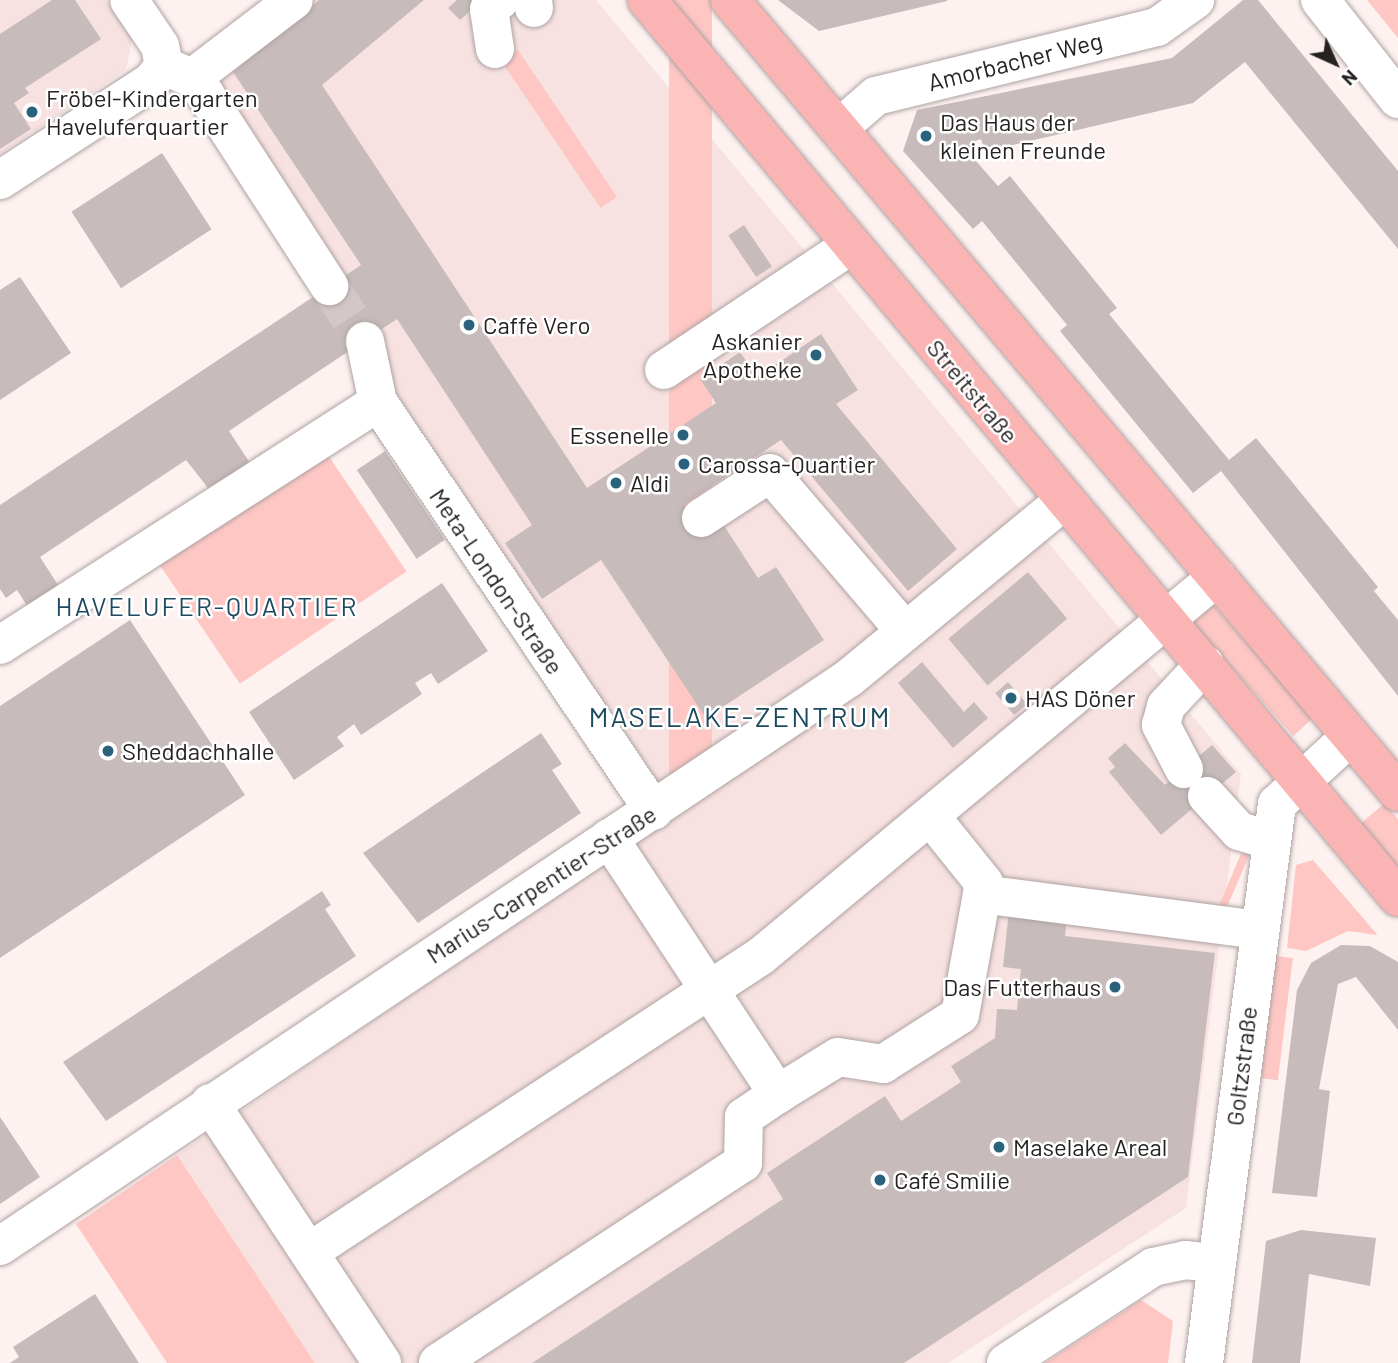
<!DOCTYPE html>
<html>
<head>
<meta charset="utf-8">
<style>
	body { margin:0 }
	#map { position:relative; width:1398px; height:1363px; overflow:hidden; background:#fef2f1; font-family:Barlow,sans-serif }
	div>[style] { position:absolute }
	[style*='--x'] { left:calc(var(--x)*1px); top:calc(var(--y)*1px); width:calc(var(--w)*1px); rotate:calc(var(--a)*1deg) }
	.built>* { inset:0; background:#f7e2e1 }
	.green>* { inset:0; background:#fec7c4; transform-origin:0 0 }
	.building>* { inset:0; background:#c7bcbb; transform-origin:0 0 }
	.minor-tunnel>* { height:38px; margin-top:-19px; transform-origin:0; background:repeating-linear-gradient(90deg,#d3c8c7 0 38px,transparent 0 57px) }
	.roads { filter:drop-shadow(0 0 2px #aea3a2) drop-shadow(0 0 2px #aea3a2) }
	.minor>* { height:38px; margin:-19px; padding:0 19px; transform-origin:19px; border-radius:19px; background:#fff }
	.major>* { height:38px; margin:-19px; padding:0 19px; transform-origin:19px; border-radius:19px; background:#f9b4b3 }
	.dots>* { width:19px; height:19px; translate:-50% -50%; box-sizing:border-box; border:4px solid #fff; border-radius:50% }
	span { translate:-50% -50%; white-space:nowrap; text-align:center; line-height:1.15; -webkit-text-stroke:5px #fff; paint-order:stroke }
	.street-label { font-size:24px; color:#262221 }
	.poi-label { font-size:24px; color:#262221 }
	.left { translate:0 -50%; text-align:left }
	.right { translate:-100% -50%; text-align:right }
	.neighbourhood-label { font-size:26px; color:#1d495e; letter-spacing:2px }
	.quarter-label { font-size:28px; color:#1d495e; letter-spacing:2px }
	.north { position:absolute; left:1300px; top:28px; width:70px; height:70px; -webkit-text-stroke:5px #fff; paint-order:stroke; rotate:135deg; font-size:19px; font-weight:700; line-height:28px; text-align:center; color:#262221 }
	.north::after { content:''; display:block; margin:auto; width:24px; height:32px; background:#262221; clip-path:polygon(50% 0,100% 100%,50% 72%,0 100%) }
</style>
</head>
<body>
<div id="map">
	<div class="built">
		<div style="clip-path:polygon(0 0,106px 0,132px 39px,126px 70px,0 154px)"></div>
		<div style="clip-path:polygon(295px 0,596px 0,1241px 774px,1186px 1208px,948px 1363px,315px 1363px,177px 1155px,679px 812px,188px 91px)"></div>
	</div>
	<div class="green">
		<div style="left:669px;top:0;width:43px;height:779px"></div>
		<div style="clip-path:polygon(1367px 0,1398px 0,1398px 38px)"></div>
		<div style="left:518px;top:50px;width:177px;height:20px;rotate:56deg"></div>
		<div style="left:326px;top:452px;width:144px;height:201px;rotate:56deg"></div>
		<div style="left:1213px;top:605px;width:151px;height:28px;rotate:48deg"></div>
		<div style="clip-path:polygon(1385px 803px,1398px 819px,1398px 868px,1360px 824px)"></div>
		<div style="left:1243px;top:849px;width:8px;height:67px;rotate:23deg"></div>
		<div style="clip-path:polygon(1313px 860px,1376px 933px,1377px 935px,1348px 931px,1306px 951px,1287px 948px,1296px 865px)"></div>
		<div style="left:1276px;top:956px;width:17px;height:123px;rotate:7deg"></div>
		<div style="clip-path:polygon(177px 1155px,315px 1363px,167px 1363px,76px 1224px)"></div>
		<div style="clip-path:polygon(1141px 1300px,1173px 1321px,1168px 1363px,1045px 1363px)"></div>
	</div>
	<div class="building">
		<div style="clip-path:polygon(52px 0,75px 0,101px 39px,25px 88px,29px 93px,14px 103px,31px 129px,0 149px,0 34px)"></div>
		<div style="clip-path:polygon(319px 0,424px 0,322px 85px,587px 488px,716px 403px,700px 379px,740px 352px,757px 377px,821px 334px,858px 390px,836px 404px,957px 549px,908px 591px,781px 440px,684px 504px,701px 530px,719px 518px,758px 578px,776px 567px,824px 640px,706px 718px,601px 560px,542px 599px,505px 543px,532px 525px,397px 319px,229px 431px,250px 463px,208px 488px,186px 460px,40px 557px,60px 588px,29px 609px,17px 590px,6px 598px,0 589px,0 505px,361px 265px,233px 72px)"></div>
		<div style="clip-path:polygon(457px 0,483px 0,460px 20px,448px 8px)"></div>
		<div style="clip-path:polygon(778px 0,947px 0,947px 1px,819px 31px)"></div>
		<div style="clip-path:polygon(1243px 0,1258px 0,1398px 171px,1398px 249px,1245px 62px,1193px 103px,1013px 145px,984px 148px,981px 139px,972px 142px,969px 153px,998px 186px,1010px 176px,1117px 308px,1109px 314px,1229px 460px,1256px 438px,1378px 587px,1374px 591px,1398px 620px,1398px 696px,1221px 471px,1193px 493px,1060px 331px,1067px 325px,982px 221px,973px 229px,903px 151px,917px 110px,1172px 58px)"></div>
		<div style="left:162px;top:153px;width:91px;height:108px;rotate:57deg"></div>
		<div style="left:744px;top:225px;width:50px;height:19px;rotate:56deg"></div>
		<div style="clip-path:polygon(20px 277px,71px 353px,0 400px,0 290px)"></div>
		<div style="left:385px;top:451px;width:107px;height:34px;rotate:56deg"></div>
		<div style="left:1028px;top:572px;width:61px;height:104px;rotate:50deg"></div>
		<div style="clip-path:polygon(442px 583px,488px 651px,438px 684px,431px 673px,415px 683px,422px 694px,361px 735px,354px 724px,337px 737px,344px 746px,294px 780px,249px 712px)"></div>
		<div style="clip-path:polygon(130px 620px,245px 795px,0 958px,0 706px)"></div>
		<div style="clip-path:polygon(922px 662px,964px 712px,974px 702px,988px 718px,953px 748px,898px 683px)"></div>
		<div style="left:1008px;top:682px;width:29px;height:17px;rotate:49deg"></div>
		<div style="clip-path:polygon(541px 733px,562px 764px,552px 770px,581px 813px,418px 923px,363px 853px)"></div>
		<div style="clip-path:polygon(1125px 743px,1165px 785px,1212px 745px,1236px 772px,1161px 835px,1109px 772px,1115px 767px,1108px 758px)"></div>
		<div style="clip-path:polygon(322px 891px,331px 905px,325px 909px,356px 956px,106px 1121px,63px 1062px)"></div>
		<div style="clip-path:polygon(1009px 910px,1067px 917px,1065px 936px,1215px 953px,1188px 1177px,904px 1363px,532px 1363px,783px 1199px,767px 1173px,885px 1096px,901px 1121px,961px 1082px,951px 1066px,995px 1038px,997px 1009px,1017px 1010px,1021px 969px,1003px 967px)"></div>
		<div style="clip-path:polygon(1341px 945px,1370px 946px,1398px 962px,1398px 1030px,1356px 977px,1338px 984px,1319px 1089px,1330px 1091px,1317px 1197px,1272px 1193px,1297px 990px,1311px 963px)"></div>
		<div style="clip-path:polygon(0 1117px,40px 1177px,0 1204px)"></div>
		<div style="clip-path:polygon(1301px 1230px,1376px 1238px,1370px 1286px,1309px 1274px,1300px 1363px,1252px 1363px,1266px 1241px)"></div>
		<div style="clip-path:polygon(95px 1294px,139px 1363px,10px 1363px,19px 1357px,13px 1347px)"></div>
	</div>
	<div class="minor-tunnel">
		<div style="--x:329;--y:286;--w:66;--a:56.8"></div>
	</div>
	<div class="roads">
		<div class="minor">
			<div style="--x:533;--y:0;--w:8;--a:83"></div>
			<div style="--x:1320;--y:0;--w:126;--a:51.8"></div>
			<div style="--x:495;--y:49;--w:40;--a:-98.5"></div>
			<div style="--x:489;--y:9;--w:14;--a:-39"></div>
			<div style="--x:164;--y:66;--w:30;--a:23"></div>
			<div style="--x:192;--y:78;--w:21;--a:51"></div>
			<div style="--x:205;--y:94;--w:229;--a:57.1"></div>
			<div style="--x:192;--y:78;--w:128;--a:-37.4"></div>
			<div style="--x:839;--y:128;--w:49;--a:-40.9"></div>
			<div style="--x:876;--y:96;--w:289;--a:-13.8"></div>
			<div style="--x:1157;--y:27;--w:47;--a:-35.4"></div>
			<div style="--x:0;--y:180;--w:180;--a:-33"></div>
			<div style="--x:151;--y:82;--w:21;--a:-51"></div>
			<div style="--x:164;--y:66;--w:20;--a:-101"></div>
			<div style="--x:160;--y:46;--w:55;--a:-124"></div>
			<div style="--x:365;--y:341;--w:62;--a:78"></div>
			<div style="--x:378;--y:402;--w:493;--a:56"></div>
			<div style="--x:664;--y:370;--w:224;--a:-33.7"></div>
			<div style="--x:701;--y:518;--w:82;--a:-33.1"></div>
			<div style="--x:770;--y:473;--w:208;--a:49.5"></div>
			<div style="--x:0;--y:645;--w:449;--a:-32.7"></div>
			<div style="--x:1184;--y:769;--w:50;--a:-117.6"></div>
			<div style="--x:1161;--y:725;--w:20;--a:-75"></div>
			<div style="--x:1166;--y:706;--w:57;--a:-47.1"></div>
			<div style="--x:1207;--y:796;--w:47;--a:47.6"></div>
			<div style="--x:1239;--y:831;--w:34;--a:17"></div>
			<div style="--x:609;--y:838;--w:307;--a:56.6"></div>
			<div style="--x:982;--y:894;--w:279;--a:7.4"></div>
			<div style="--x:210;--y:1103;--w:312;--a:56.5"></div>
			<div style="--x:0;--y:1246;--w:1021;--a:-33.78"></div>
			<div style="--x:849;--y:678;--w:280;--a:-39.5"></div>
			<div style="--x:309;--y:1252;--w:540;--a:-33.22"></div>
			<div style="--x:761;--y:956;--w:593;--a:-39.73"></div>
			<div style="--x:438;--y:1363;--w:365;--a:-33.3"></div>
			<div style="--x:743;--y:1163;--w:46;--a:-88.8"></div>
			<div style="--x:744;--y:1117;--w:41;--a:-34.1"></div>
			<div style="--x:778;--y:1094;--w:70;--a:-31.7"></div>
			<div style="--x:838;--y:1057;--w:46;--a:8.8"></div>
			<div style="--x:883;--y:1064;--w:91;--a:-32.5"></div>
			<div style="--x:960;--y:1015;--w:134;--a:-79.7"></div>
			<div style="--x:984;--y:883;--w:85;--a:-128.8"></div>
			<div style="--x:1006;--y:1363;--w:176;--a:-33.1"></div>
			<div style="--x:1153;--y:1267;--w:33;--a:-12"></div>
			<div style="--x:1185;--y:1260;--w:31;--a:6"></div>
			<div style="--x:1204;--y:1363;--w:564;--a:-82.56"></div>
			<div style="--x:1277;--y:804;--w:100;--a:-42.6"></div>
		</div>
		<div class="major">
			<div style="--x:647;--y:0;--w:1170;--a:50.06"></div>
			<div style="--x:730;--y:0;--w:1036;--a:49.85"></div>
		</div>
	</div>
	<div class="dots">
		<div style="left:32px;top:112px;background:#2a617c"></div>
		<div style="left:926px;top:136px;background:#2a617c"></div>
		<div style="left:469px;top:325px;background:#2a617c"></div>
		<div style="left:816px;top:355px;background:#2a617c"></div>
		<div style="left:683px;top:435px;background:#2a617c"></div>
		<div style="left:684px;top:464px;background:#2a617c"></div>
		<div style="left:616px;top:483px;background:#2a617c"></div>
		<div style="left:1011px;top:698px;background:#2a617c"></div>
		<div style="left:108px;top:751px;background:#2a617c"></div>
		<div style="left:1115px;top:987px;background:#2a617c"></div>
		<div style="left:999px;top:1147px;background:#2a617c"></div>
		<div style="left:880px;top:1180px;background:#2a617c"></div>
	</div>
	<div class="street-label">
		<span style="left:1015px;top:61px;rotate:-14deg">Amorbacher Weg</span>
		<span style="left:973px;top:391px;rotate:50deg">Streitstraße</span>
		<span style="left:497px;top:581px;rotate:56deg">Meta-London-Straße</span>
		<span style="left:541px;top:884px;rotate:-33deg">Marius-Carpentier-Straße</span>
		<span style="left:1241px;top:1066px;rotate:-83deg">Goltzstraße</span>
	</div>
	<div class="poi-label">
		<span class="left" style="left:46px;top:112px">Fröbel-Kindergarten<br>Haveluferquartier</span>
		<span class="left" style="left:940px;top:136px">Das Haus der<br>kleinen Freunde</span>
		<span class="left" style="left:483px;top:325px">Caffè Vero</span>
		<span class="right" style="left:802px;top:355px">Askanier<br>Apotheke</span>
		<span class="right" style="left:669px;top:435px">Essenelle</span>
		<span class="left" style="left:698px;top:464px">Carossa-Quartier</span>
		<span class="left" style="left:630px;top:483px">Aldi</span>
		<span class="left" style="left:1025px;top:698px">HAS Döner</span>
		<span class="left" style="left:122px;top:751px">Sheddachhalle</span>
		<span class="right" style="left:1101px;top:987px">Das Futterhaus</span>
		<span class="left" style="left:1013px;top:1147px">Maselake Areal</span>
		<span class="left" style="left:894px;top:1180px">Café Smilie</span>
	</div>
	<div class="neighbourhood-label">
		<span style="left:207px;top:606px">HAVELUFER-QUARTIER</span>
	</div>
	<div class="quarter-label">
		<span style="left:740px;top:716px">MASELAKE-ZENTRUM</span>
	</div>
	<div class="north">N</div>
</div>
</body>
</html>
